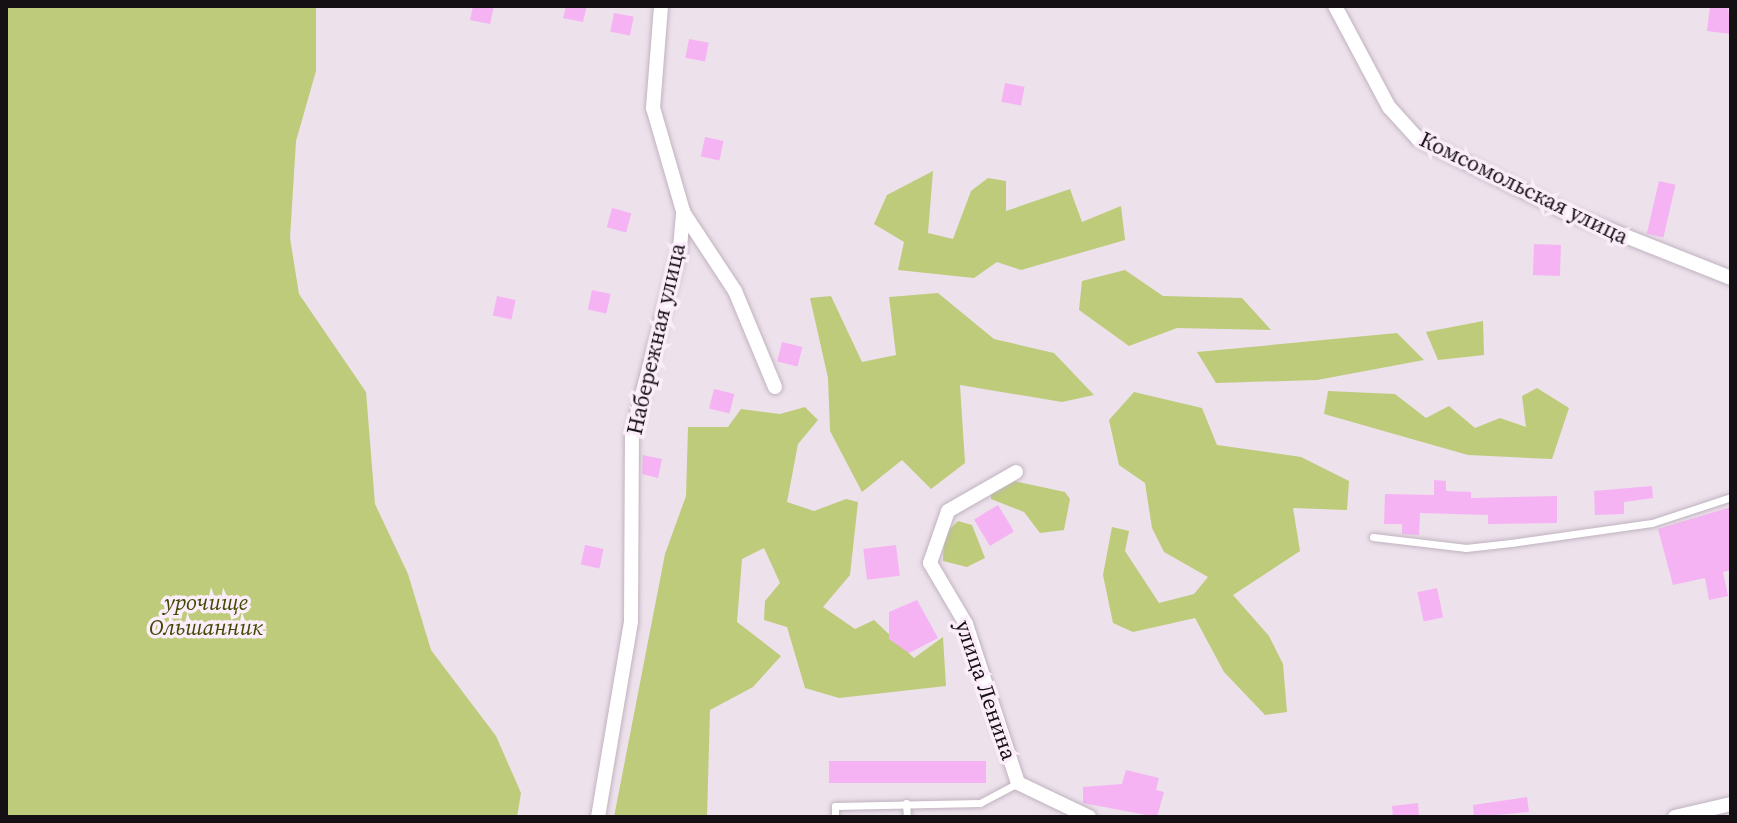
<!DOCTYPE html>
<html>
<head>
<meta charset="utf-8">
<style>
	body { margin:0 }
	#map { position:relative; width:1737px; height:823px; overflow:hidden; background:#ede1ec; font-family:"Source Serif 4",serif }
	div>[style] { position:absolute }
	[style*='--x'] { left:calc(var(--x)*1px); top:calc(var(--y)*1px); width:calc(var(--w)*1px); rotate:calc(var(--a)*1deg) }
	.green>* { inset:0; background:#becb7b }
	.building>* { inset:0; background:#f5b3f3; transform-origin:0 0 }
	.roads { filter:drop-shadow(0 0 2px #bfb3bf) drop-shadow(0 0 2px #bfb3bf) }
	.lane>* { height:7px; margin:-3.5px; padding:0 3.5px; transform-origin:3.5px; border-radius:3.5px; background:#fff }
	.street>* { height:14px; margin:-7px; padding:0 7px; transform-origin:7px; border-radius:7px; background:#fff }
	span { translate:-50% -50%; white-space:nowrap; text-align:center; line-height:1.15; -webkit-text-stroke:7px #fbeefa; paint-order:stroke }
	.street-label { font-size:22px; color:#151014 }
	.park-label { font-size:22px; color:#404803; font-style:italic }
	.frame { position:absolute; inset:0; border:8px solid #151014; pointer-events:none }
</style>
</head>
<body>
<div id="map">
	<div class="green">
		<div style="clip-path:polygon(6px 6px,316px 6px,316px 71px,296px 141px,290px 238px,299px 294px,366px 392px,375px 504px,408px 574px,431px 650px,496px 736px,521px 793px,517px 817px,6px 817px)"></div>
		<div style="clip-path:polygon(933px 171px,928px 233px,953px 239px,971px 191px,988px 178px,1006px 181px,1006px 211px,1070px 189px,1082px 222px,1121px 206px,1125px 240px,1021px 270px,997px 262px,974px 278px,898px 270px,904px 242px,874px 224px,887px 195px)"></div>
		<div style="clip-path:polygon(1125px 270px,1163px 296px,1242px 298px,1271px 330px,1177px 328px,1129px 346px,1079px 310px,1082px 281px)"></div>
		<div style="clip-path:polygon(938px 293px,994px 339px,1054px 353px,1094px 395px,1062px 402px,960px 385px,965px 463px,931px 489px,902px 460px,862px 492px,830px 431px,828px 378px,810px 298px,831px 296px,862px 362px,896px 355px,889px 297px)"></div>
		<div style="clip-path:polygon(1483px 321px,1484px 355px,1438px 360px,1426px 332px)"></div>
		<div style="clip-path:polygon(1397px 333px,1424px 360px,1317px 380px,1216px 383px,1197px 352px)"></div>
		<div style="clip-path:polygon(1537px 388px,1569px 408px,1552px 459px,1468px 455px,1324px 414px,1328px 391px,1395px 394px,1426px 418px,1449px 406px,1475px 428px,1500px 418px,1526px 427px,1522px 396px)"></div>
		<div style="clip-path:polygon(1134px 392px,1202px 408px,1217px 445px,1301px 457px,1349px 481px,1347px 510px,1293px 508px,1300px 551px,1233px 595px,1269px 636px,1283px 664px,1287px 712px,1265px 715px,1224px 672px,1195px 618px,1133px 632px,1113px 623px,1103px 575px,1112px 527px,1129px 531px,1125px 551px,1159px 603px,1194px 594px,1208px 577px,1164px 552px,1152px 528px,1145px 483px,1119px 465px,1109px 420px)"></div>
		<div style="clip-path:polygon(805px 407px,818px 420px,798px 444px,787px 502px,814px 511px,846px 499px,858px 502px,850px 575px,823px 607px,855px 629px,874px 620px,914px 658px,943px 637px,946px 686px,839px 698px,805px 688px,787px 627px,764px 620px,765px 601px,780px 583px,764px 548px,742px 559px,737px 622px,781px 656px,753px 687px,710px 710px,707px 817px,614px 817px,665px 554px,686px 496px,688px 427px,728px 427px,741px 409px,780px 414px)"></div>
		<div style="clip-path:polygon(1014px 481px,1065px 492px,1070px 499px,1064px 530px,1040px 533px,1024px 512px,991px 499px,991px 489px)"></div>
		<div style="clip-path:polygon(958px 521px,972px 525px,985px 558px,967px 567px,943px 561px,944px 535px)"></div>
	</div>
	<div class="building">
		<div style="clip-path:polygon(473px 6px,494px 6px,490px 24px,470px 20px)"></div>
		<div style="clip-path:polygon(566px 6px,587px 6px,583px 22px,563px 18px)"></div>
		<div style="clip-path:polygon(1710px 6px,1728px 6px,1731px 34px,1707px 31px)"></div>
		<div style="left:614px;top:13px;width:20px;height:19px;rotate:11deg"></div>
		<div style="left:689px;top:39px;width:20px;height:19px;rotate:11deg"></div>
		<div style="left:1005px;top:83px;width:20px;height:19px;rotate:11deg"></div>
		<div style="left:705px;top:137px;width:19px;height:20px;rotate:12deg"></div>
		<div style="left:1659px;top:181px;width:17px;height:54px;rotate:13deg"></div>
		<div style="left:612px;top:208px;width:20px;height:20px;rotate:15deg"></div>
		<div style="left:1534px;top:244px;width:27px;height:31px;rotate:2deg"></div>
		<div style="left:592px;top:290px;width:19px;height:20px;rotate:12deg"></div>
		<div style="left:497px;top:296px;width:19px;height:20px;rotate:12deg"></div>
		<div style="left:782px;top:342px;width:21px;height:20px;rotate:14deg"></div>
		<div style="left:714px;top:389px;width:21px;height:20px;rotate:14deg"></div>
		<div style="clip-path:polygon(643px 455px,662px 459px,658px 478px,642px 474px)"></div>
		<div style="clip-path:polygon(1434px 480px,1446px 481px,1446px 491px,1471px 492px,1471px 498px,1557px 496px,1557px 523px,1488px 524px,1488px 515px,1420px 513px,1419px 535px,1402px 534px,1402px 524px,1384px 524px,1385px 494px,1434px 495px)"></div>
		<div style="clip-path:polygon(1652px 486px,1653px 498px,1624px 502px,1624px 514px,1595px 515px,1594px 491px)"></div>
		<div style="left:998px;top:505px;width:31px;height:28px;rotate:59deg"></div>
		<div style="clip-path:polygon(1731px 507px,1731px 570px,1723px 572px,1728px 596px,1709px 600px,1705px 578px,1673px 585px,1658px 529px)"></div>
		<div style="left:585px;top:545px;width:19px;height:20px;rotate:12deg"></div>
		<div style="left:896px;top:545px;width:31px;height:33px;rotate:83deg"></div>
		<div style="left:1437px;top:588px;width:30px;height:20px;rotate:78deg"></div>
		<div style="clip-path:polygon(917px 600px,938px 638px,909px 653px,889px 639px,889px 612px)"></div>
		<div style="left:986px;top:761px;width:22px;height:157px;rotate:90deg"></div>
		<div style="clip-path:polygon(1126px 770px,1159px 778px,1156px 790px,1164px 792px,1157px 817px,1083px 803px,1083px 787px,1122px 784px)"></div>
		<div style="clip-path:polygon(1527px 797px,1529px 812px,1474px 817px,1473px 805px)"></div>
		<div style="clip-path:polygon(1418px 803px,1419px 817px,1393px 817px,1392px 806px)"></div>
	</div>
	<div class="roads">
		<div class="lane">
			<div style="--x:1373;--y:537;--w:94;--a:6.7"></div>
			<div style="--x:1466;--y:548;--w:45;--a:-6.3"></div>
			<div style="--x:1511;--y:543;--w:142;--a:-8.1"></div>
			<div style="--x:1652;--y:523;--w:83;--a:-18.2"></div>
			<div style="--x:906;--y:803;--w:14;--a:86"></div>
			<div style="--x:835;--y:817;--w:11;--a:-90"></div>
			<div style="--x:835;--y:806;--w:145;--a:-1.2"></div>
			<div style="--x:980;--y:803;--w:43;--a:-27.8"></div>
		</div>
		<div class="street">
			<div style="--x:1335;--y:6;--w:115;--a:61.9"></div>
			<div style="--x:1389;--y:107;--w:43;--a:47.8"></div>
			<div style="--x:1418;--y:139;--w:169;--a:26.3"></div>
			<div style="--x:1570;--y:214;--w:173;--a:21.7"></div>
			<div style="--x:683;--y:212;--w:95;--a:56.6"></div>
			<div style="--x:735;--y:291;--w:104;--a:67.4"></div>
			<div style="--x:1016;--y:472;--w:78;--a:150.2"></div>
			<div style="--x:948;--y:511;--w:55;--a:109.1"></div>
			<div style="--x:930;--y:563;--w:71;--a:59.5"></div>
			<div style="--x:966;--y:624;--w:167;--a:71.9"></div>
			<div style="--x:1018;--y:783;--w:79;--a:25.6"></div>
			<div style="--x:598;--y:817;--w:199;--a:-80.4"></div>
			<div style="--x:631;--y:621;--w:187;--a:-89.7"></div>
			<div style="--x:632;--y:434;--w:192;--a:-75.5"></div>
			<div style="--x:680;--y:248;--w:37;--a:-85"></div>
			<div style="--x:683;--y:211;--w:107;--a:-106.2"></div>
			<div style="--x:653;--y:108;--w:102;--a:-85.5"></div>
			<div style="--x:1675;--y:817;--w:57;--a:-13.1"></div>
		</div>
	</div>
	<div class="street-label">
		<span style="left:1524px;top:188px;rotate:26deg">Комсомольская улица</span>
		<span style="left:656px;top:339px;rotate:-77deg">Набережная улица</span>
		<span style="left:986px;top:690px;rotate:71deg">улица Ленина</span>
	</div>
	<div class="park-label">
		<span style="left:206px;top:615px">урочище<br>Ольшанник</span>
	</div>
	<div class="frame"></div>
</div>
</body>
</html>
